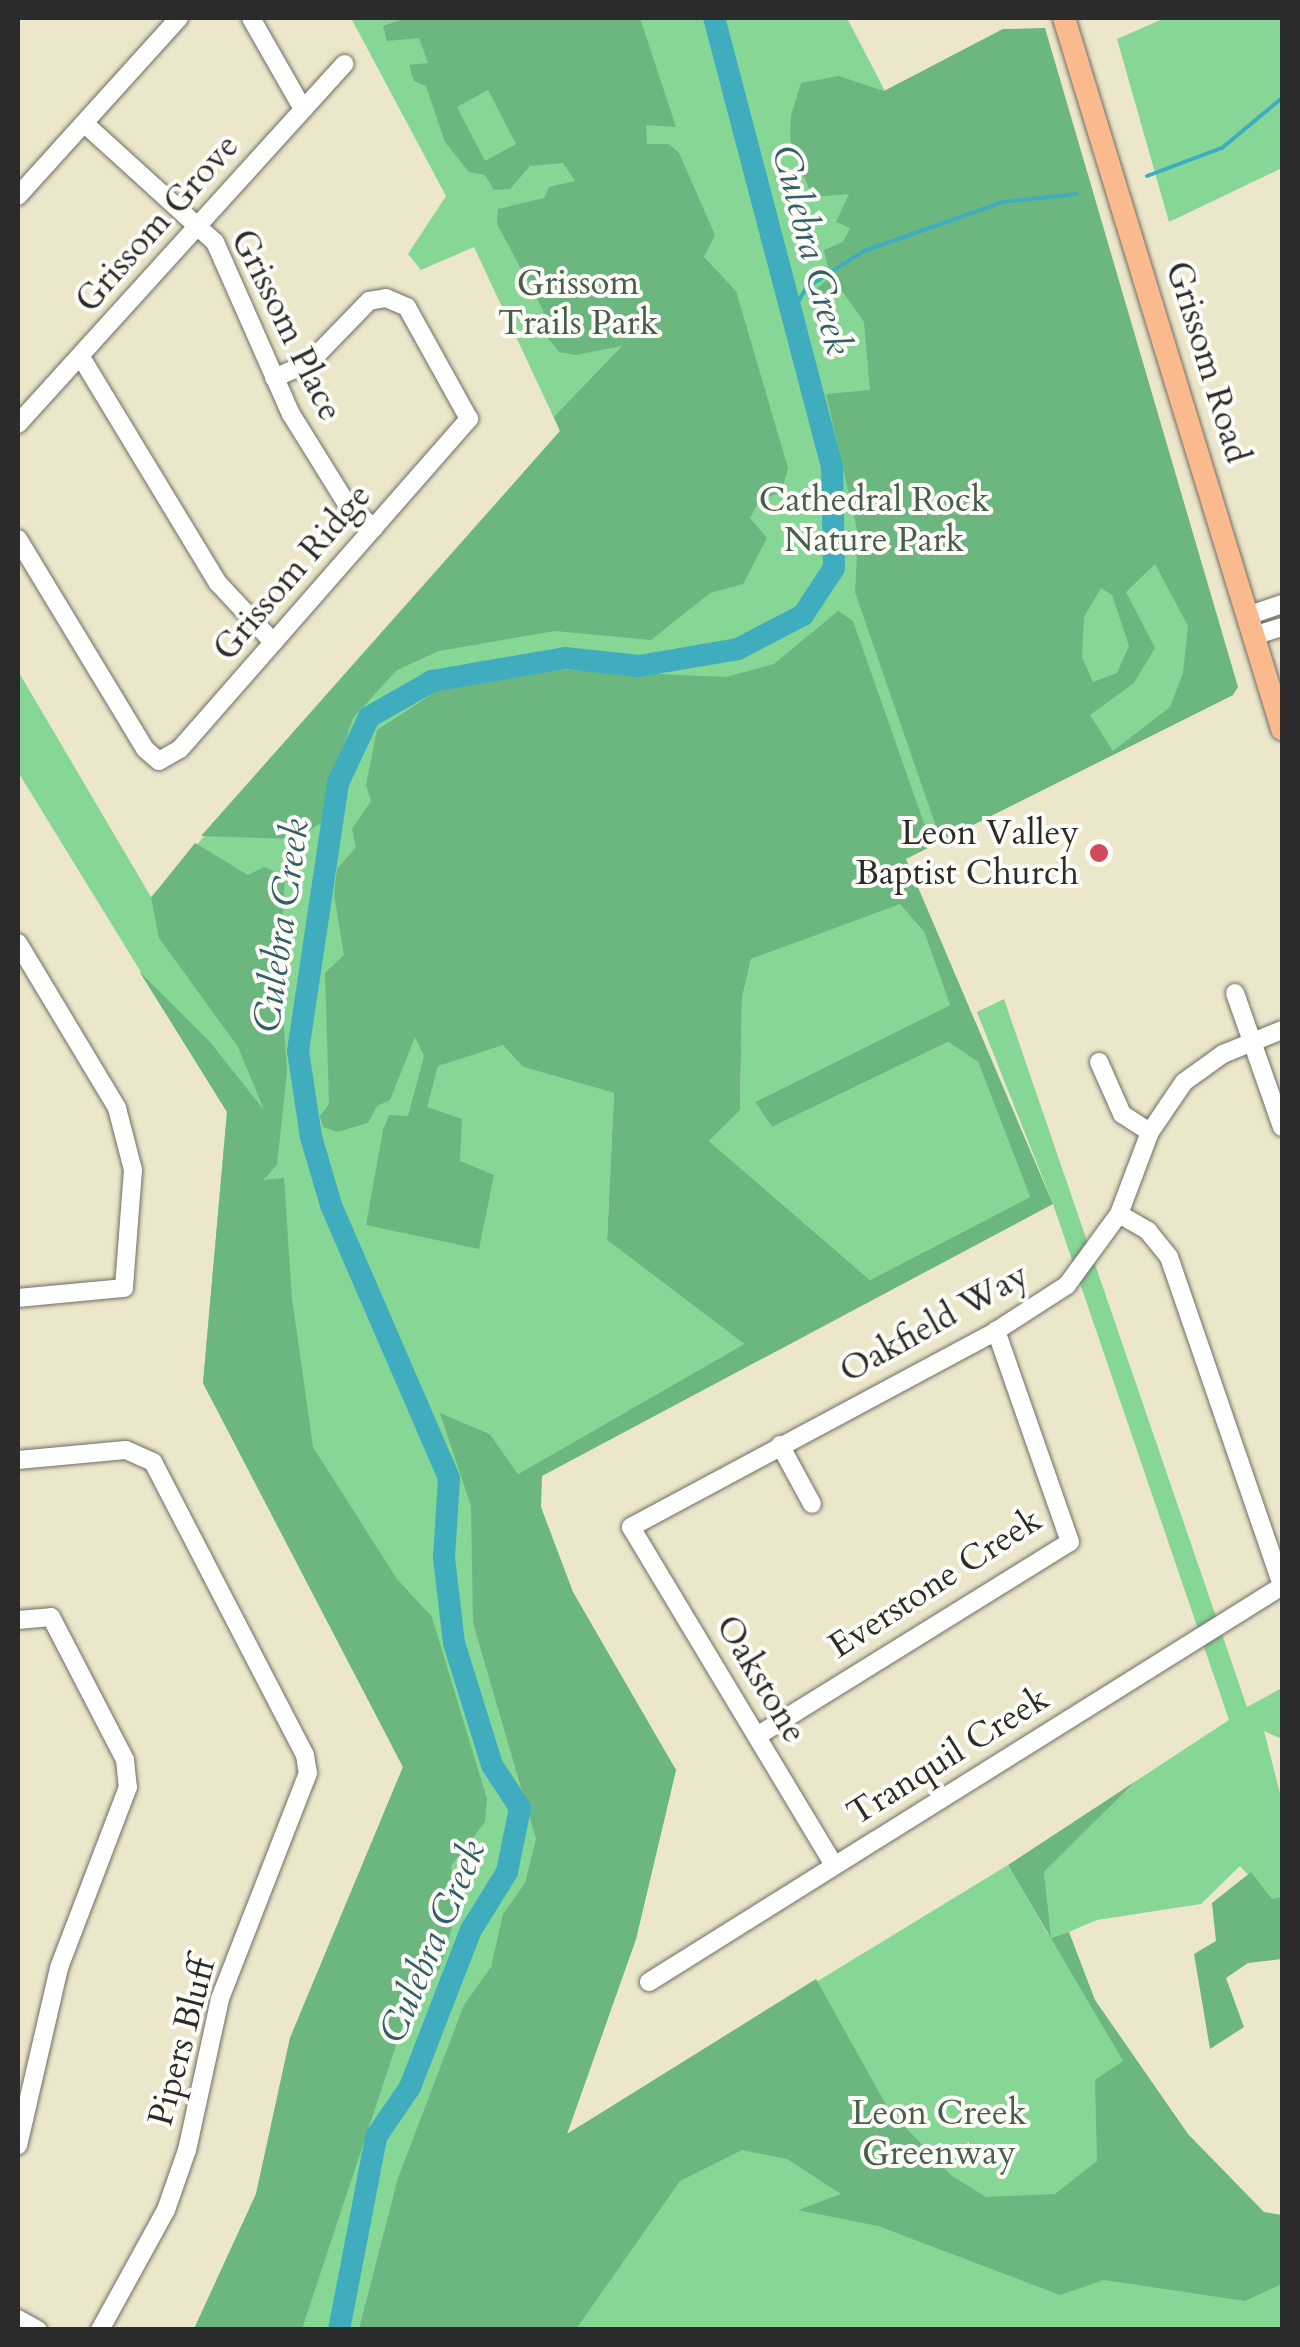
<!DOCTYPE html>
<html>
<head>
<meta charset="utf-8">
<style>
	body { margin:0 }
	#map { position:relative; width:1300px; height:2347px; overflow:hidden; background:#ece7cb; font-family:Cardo,serif }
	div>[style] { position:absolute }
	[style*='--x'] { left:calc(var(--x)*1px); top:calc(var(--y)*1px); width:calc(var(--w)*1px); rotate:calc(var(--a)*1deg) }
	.green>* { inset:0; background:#86d696 }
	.forest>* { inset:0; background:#6cb77f }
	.stream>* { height:4px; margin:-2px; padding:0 2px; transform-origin:2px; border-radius:2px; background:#40adbe }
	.river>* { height:22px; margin:-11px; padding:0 11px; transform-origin:11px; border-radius:11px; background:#40adbe }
	.roads { filter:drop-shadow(0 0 2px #6f6d63) drop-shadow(0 0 2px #6f6d63) }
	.minor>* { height:18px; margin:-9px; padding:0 9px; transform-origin:9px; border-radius:9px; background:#fff }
	.major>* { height:22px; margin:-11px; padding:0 11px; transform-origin:11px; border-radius:11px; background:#fbba8d }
	.dots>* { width:28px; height:28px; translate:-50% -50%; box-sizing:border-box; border:5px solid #fdfcf7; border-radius:50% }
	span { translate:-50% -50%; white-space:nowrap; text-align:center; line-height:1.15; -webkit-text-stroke:8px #fdfcf7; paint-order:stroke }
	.street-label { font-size:35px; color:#2b2b2b }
	.park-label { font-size:35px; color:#465e4b }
	.poi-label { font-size:35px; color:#2b2b2b }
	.right { translate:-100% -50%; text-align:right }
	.water-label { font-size:38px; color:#335f66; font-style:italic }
	.frame { position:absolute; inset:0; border:20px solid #2b2b2b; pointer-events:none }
</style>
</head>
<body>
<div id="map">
	<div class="green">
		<div style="clip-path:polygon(351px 18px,847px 18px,885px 91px,1003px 29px,1233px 695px,906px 858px,487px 1052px,503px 1044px,523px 1067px,614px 1093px,607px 1240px,744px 1344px,518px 1474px,490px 1434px,461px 1422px,676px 1770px,636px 1939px,567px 2134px,1008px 1865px,1049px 1936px,1044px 1872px,1136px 1781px,1229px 1720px,1053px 1204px,977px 1012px,1004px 999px,1247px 1707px,1282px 1688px,1282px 1739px,1264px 1731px,1282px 1801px,1282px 1897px,1272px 1900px,1240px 1866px,1201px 1904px,1097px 1920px,1052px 1939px,1221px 2228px,1282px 2229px,1282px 2329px,194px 2329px,256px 2194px,290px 2038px,403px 1767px,203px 1383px,227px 1112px,18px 772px,18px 671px,151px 897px,560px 431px,474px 247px,421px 270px,408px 254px,446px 196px)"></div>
		<div style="clip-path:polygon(1165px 18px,1282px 18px,1282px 168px,1169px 222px,1117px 39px)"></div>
		<div style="clip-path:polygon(900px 903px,924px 932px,950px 1005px,755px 1102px,772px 1127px,948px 1042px,978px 1062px,1030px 1197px,870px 1280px,709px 1141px,740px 1109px,742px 998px,751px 959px)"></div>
	</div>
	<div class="forest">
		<div style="clip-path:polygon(evenodd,406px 18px,640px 18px,676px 127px,646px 125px,647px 144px,669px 144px,679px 153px,715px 235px,704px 257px,736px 291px,788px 468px,781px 493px,760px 499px,750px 518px,767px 538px,743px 584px,710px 593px,651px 640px,555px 631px,439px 651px,397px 670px,353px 718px,338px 763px,340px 810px,297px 839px,201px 836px,560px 431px,554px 417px,622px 346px,576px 355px,559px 352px,548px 338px,543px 310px,497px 224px,498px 209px,544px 198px,549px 187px,575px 181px,563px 163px,530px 166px,510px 189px,494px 190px,485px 175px,469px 172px,445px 142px,426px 86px,414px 81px,409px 65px,428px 63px,419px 38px,387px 41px,383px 26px,406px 18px,488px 90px,516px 144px,485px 161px,457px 107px,488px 90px)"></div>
		<div style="clip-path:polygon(evenodd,1045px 28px,1238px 687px,1233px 695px,941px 841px,855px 592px,858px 534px,826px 394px,870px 390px,864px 322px,842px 291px,819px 309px,810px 295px,830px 277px,824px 250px,843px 242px,850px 228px,836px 222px,849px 194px,812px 197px,790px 139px,791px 115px,801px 83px,839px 76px,884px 91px,1003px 29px,1045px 28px,1155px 564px,1188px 626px,1183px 673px,1170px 707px,1113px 751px,1090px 715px,1134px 683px,1155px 648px,1126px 592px,1155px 564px,1045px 28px,1101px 588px,1112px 595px,1129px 646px,1117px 673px,1093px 682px,1082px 657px,1084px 617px,1101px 588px)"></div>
		<div style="clip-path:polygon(evenodd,838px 611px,853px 621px,932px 846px,906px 859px,1053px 1204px,542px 1476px,541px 1507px,573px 1592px,676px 1770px,636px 1939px,567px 2134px,816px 1979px,889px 2110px,952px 2176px,986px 2197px,1055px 2194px,1097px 2161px,1095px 2080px,1123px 2061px,1008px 1865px,1136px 1781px,1044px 1872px,1051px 1938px,1069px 1932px,1095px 2000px,1188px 2134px,1264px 2212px,1282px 2215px,1282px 2284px,1245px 2301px,1104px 2280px,1060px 2295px,878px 2226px,798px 2210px,841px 2194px,787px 2159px,742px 2150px,680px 2181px,576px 2329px,359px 2329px,398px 2178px,464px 2005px,491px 1967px,503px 1914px,525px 1883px,536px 1839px,473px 1623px,471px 1506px,440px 1413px,490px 1434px,518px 1474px,744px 1344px,607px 1240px,614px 1093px,523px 1067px,503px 1045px,438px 1066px,427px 1107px,462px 1119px,460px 1161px,494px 1175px,479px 1249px,366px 1225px,383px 1130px,389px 1115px,408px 1116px,424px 1056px,415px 1037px,390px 1100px,377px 1106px,368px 1123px,337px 1132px,323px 1127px,320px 1116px,329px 1104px,325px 973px,344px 955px,334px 894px,337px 869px,356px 847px,352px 829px,371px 801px,366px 785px,377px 730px,449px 683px,546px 669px,726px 677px,774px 664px,838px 611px,900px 904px,924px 932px,950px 1005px,755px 1102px,772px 1127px,948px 1042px,978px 1062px,1030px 1197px,870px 1280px,709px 1141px,740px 1110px,742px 998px,751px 959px,900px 904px)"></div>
		<div style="clip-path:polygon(195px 843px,248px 875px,264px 867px,285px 876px,280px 968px,287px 1071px,277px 1165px,263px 1180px,284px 1178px,292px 1298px,313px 1447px,397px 1579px,432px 1617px,487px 1799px,485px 1822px,451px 1866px,458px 1908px,440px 1968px,412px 1997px,302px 2329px,194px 2329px,256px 2194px,290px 2038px,403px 1767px,203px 1383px,227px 1112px,139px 971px,210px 1042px,264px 1110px,238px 1047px,159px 938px,151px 898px)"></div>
		<div style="clip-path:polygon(1251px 1872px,1272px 1899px,1282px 1897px,1282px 1959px,1248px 1963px,1226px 1978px,1244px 2027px,1210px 2049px,1194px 1954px,1216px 1941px,1212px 1903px)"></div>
	</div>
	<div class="stream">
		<div style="--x:1147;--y:176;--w:80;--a:-20.5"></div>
		<div style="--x:1222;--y:148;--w:78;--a:-39.8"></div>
		<div style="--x:790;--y:316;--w:32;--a:-60"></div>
		<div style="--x:806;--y:288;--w:69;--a:-32.5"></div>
		<div style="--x:864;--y:251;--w:147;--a:-19.4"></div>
		<div style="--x:1003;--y:202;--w:74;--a:-6.2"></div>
	</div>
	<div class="river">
		<div style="--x:339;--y:2330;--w:197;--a:-79.1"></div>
		<div style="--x:376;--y:2137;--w:60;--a:-55.8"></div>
		<div style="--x:410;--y:2087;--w:168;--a:-68.8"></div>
		<div style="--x:471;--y:1930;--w:68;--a:-58.2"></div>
		<div style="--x:507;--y:1872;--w:65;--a:-78.5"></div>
		<div style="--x:520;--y:1808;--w:51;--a:-123.1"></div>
		<div style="--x:492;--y:1765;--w:128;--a:-107.3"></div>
		<div style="--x:454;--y:1643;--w:86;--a:-96.7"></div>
		<div style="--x:444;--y:1558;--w:80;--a:-86.4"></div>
		<div style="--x:449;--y:1478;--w:297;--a:-113.4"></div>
		<div style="--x:331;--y:1205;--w:71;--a:-106.4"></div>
		<div style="--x:311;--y:1137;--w:87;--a:-98.6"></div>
		<div style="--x:298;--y:1051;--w:271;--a:-81.5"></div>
		<div style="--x:338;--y:783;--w:73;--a:-64.8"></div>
		<div style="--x:369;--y:717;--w:73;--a:-29.7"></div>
		<div style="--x:432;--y:681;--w:135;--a:-9.8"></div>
		<div style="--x:565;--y:658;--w:74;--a:6.2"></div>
		<div style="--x:639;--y:666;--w:100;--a:-9.7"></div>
		<div style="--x:738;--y:649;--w:73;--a:-27.6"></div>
		<div style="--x:803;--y:615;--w:56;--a:-56.6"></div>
		<div style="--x:834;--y:568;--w:101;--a:-91.1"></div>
		<div style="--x:832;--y:467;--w:464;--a:-104.7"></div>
	</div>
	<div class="roads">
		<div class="minor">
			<div style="--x:251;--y:18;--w:105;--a:60.3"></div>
			<div style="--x:84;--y:123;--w:177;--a:42.3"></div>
			<div style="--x:215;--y:242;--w:188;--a:66.2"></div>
			<div style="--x:291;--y:414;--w:108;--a:58.2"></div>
			<div style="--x:348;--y:506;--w:34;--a:40"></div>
			<div style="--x:18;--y:196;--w:240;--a:-47.9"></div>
			<div style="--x:81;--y:357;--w:264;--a:58.8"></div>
			<div style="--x:218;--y:583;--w:81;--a:47"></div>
			<div style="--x:18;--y:424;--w:486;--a:-47.8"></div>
			<div style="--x:18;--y:539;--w:245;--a:58.8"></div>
			<div style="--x:145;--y:749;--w:18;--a:41"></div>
			<div style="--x:159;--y:761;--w:24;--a:-30"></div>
			<div style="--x:180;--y:749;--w:439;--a:-48.8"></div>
			<div style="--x:469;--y:419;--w:128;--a:-119"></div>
			<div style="--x:407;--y:307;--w:23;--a:-157"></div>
			<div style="--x:386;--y:298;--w:17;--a:170"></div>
			<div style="--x:369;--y:301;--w:86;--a:134.1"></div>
			<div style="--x:309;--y:363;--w:38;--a:157"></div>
			<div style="--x:1250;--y:615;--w:34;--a:-19"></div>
			<div style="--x:1256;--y:635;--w:27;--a:-17"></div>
			<div style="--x:18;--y:943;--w:192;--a:59"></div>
			<div style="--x:117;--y:1108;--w:64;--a:75.5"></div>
			<div style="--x:133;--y:1170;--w:118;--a:94.4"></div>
			<div style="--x:124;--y:1288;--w:106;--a:174.6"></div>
			<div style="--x:1235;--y:993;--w:142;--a:70.7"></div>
			<div style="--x:1099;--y:1062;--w:57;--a:66.1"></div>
			<div style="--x:1122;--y:1114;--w:33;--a:33"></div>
			<div style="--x:1119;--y:1214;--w:34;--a:30"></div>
			<div style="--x:1148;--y:1231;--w:33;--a:51"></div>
			<div style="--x:1169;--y:1257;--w:348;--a:71"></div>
			<div style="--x:780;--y:1445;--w:67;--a:61.5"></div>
			<div style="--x:18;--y:1460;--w:108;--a:-5.3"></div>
			<div style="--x:126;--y:1450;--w:30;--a:24"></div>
			<div style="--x:153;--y:1462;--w:330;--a:62.6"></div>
			<div style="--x:305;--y:1755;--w:18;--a:81"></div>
			<div style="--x:308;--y:1773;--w:243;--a:111.3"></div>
			<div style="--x:220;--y:1999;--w:155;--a:102.3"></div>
			<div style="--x:187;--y:2150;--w:64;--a:109.3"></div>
			<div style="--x:166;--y:2210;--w:137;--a:118.8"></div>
			<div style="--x:18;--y:1620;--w:33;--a:-5"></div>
			<div style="--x:51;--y:1617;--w:161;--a:62.6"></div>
			<div style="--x:125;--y:1760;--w:27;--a:84"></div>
			<div style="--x:128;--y:1787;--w:194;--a:110.9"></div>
			<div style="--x:59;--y:1968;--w:182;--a:103"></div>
			<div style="--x:757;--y:1736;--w:368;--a:-31.8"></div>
			<div style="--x:1070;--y:1542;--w:224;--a:-109.3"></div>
			<div style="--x:834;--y:1865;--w:394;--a:-121"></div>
			<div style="--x:631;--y:1527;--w:414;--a:-28.2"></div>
			<div style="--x:996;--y:1331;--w:85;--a:-32.9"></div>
			<div style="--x:1067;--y:1285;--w:88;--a:-53.8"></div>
			<div style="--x:1119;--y:1214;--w:88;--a:-69.3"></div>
			<div style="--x:1150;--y:1132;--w:60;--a:-55.8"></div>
			<div style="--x:1184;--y:1082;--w:48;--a:-35.7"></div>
			<div style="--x:1223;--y:1054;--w:64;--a:-22.1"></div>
			<div style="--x:649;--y:1982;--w:747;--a:-32.03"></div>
			<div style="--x:18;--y:2319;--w:23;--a:29"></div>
		</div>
		<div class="major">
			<div style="--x:1064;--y:18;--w:744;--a:72.95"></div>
		</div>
	</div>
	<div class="dots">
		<div style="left:1099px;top:853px;background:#d1495b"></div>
	</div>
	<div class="street-label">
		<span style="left:157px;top:223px;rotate:-48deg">Grissom Grove</span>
		<span style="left:287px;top:325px;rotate:64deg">Grissom Place</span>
		<span style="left:1208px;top:362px;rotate:73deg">Grissom Road</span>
		<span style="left:292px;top:572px;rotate:-49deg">Grissom Ridge</span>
		<span style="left:934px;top:1323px;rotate:-29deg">Oakfield Way</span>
		<span style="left:935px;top:1583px;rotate:-33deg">Everstone Creek</span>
		<span style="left:761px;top:1679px;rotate:59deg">Oakstone</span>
		<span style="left:948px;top:1756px;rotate:-32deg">Tranquil Creek</span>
		<span style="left:182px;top:2042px;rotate:-75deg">Pipers Bluff</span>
	</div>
	<div class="park-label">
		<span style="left:578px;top:303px">Grissom<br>Trails Park</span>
		<span style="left:874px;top:520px">Cathedral Rock<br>Nature Park</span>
		<span style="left:939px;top:2133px">Leon Creek<br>Greenway</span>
	</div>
	<div class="poi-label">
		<span class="right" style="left:1079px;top:853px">Leon Valley<br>Baptist Church</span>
	</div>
	<div class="water-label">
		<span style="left:811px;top:250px;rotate:75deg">Culebra Creek</span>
		<span style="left:282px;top:926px;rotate:-82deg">Culebra Creek</span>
		<span style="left:433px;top:1942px;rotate:-67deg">Culebra Creek</span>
	</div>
	<div class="frame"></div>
</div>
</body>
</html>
